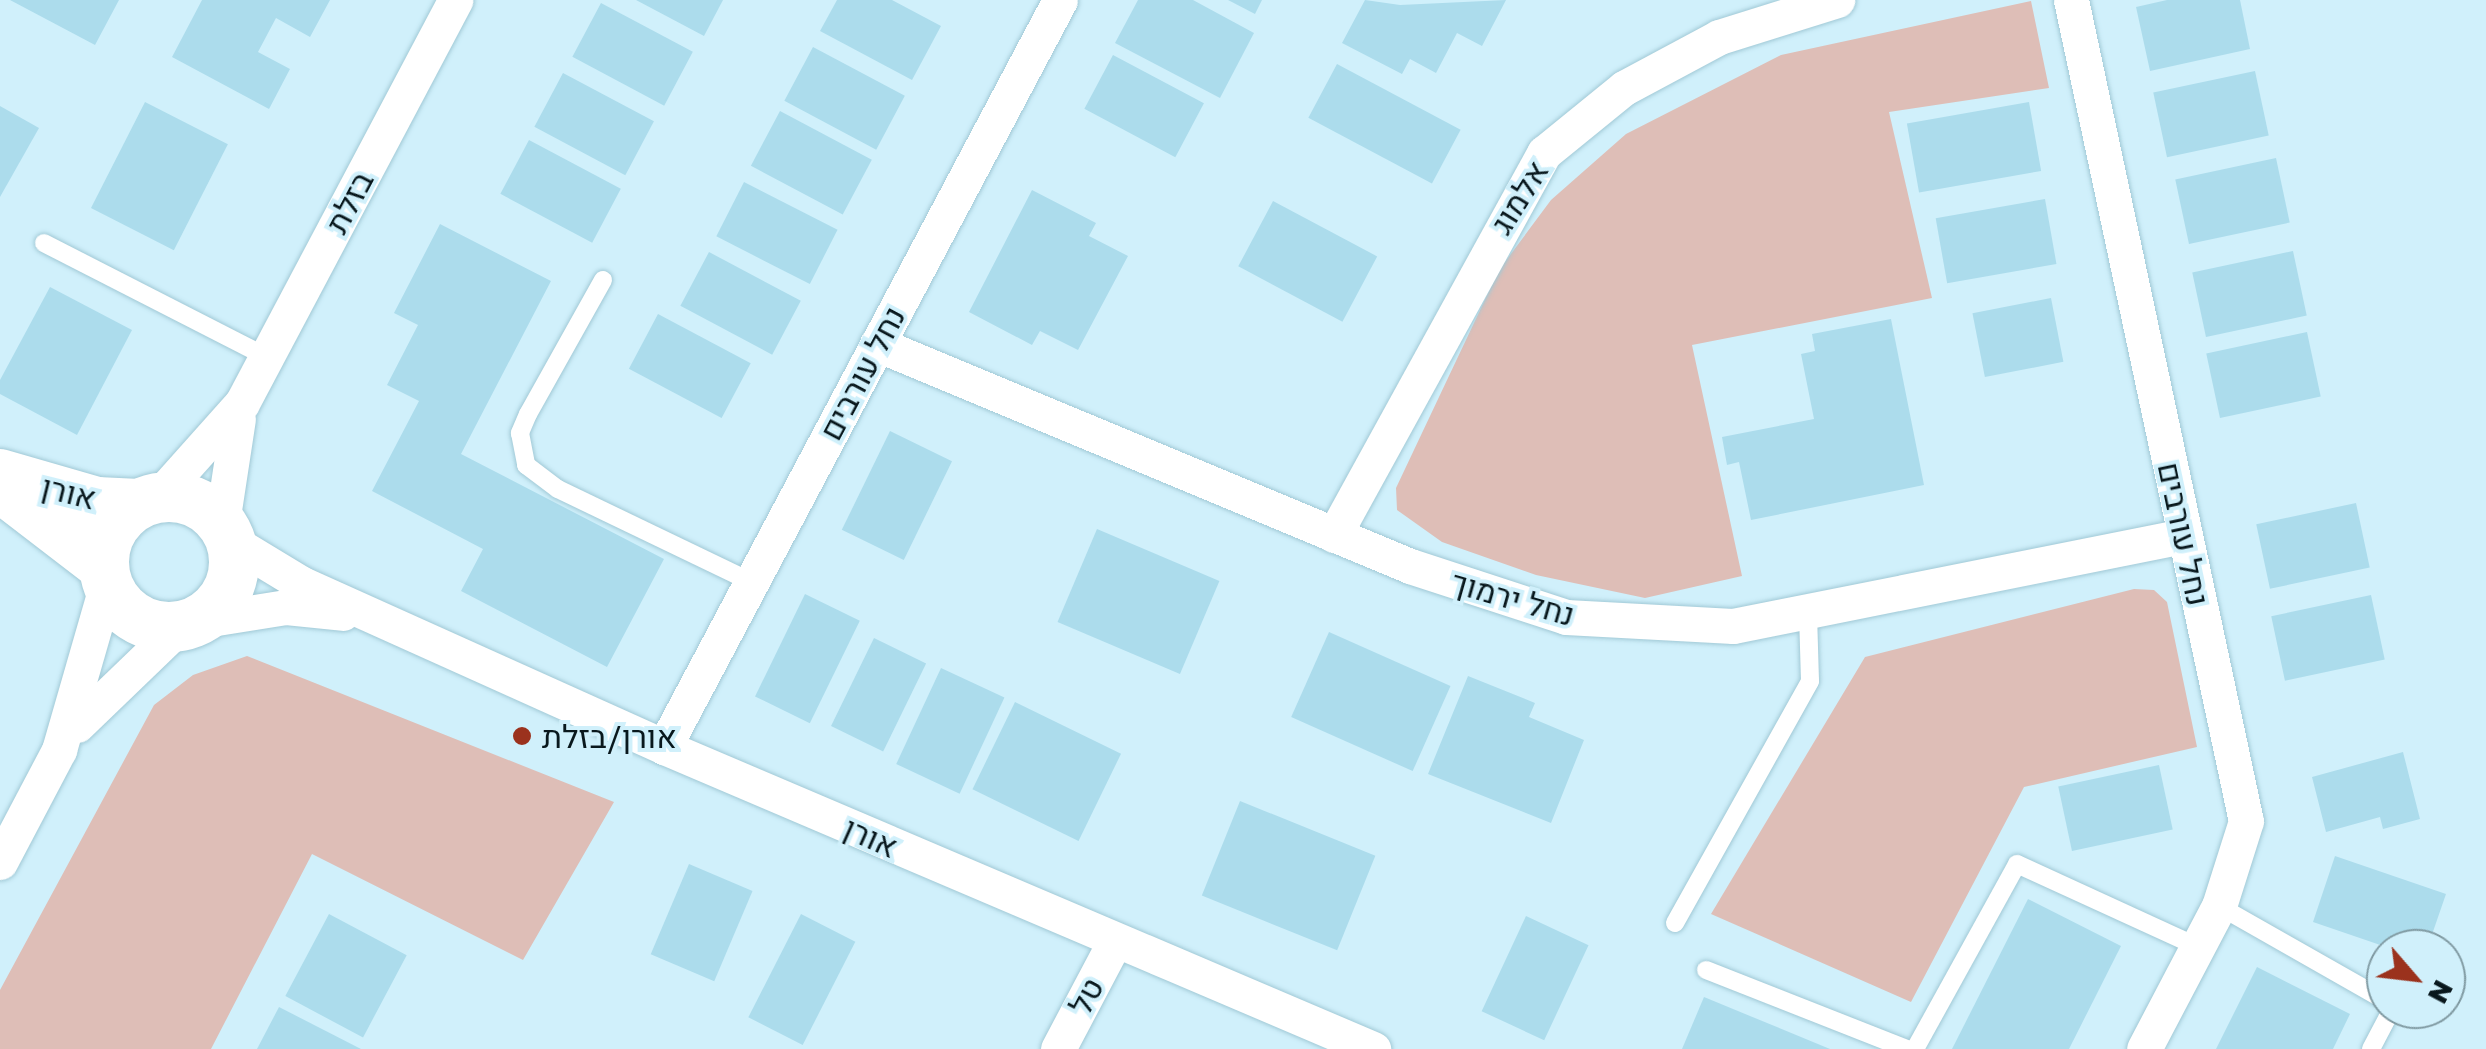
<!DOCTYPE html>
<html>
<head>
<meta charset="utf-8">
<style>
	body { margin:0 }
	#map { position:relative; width:2486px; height:1049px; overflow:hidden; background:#d0f0fb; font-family:"Golos Text",Heebo,sans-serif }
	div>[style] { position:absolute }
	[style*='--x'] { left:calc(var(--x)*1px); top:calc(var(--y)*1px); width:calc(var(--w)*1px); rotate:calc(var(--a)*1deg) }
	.green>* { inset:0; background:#debeb7 }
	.building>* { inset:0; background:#acdcec; transform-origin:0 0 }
	.roads { filter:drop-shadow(0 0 2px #a1c9d6) drop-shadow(0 0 2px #a1c9d6) }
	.lane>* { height:18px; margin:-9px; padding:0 9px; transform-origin:9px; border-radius:9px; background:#fff }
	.street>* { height:35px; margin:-17.5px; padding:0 17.5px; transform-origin:17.5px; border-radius:17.5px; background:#fff }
	.secondary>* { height:50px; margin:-25px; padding:0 25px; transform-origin:25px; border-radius:25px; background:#fff }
	.secondary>.ring { margin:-25px; padding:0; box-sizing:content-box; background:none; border:50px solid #fff; border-radius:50% }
	.dots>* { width:28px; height:28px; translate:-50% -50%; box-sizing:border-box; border:5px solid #d0f0fb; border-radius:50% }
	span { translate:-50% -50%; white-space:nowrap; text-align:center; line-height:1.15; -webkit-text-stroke:8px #d0f0fb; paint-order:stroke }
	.street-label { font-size:32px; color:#09181d }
	.poi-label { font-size:32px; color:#09181d }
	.left { translate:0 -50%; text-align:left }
	.north { position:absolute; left:2366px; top:929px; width:100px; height:100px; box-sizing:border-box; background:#d0f0fb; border:2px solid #809aa2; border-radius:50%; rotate:118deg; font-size:28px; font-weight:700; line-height:40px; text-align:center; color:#09181d }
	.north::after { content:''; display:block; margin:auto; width:35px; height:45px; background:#9b321d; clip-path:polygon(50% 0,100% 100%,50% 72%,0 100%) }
</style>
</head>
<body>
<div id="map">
	<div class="green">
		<div style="clip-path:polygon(2031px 1px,2049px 88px,1889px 112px,1932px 298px,1692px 345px,1742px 576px,1645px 598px,1536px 575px,1442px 542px,1397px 510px,1396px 488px,1499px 270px,1551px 200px,1626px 134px,1781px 55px)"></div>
		<div style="clip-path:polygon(2134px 589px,2154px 590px,2167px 602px,2197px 747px,2024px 787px,1911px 1002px,1711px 914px,1865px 657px)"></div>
		<div style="clip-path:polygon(247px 656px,614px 802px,523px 960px,312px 854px,211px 1049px,0 1049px,0 990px,154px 705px,193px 675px)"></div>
	</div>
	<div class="building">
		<div style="clip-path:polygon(10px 0,119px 0,95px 45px)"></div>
		<div style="clip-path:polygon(202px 0,330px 0,310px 37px,276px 18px,258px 52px,290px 69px,269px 109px,172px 57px)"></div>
		<div style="clip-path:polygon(636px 0,723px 0,704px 36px)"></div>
		<div style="clip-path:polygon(837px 0,892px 0,941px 26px,912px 80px,820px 31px)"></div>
		<div style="clip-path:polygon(1138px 0,1193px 0,1254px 33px,1220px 98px,1115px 43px)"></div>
		<div style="clip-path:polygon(1228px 0,1262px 0,1255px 14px)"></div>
		<div style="clip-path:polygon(1365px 0,1400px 5px,1506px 0,1482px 46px,1457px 33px,1436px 73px,1410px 59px,1402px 74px,1342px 43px)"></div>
		<div style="clip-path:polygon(2167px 0,2240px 0,2250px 49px,2150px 71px,2136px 7px)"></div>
		<div style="left:601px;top:3px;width:104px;height:61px;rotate:28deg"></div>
		<div style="left:813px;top:47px;width:104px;height:61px;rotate:28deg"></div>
		<div style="left:1113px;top:55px;width:103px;height:61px;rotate:28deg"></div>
		<div style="left:1337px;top:64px;width:140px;height:61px;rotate:28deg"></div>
		<div style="left:2255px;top:71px;width:66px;height:104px;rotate:78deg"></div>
		<div style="left:563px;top:73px;width:103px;height:61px;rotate:28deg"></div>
		<div style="left:145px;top:102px;width:93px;height:119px;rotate:27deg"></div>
		<div style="left:2029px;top:102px;width:70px;height:124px;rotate:80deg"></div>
		<div style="clip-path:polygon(0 106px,39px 128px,0 197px)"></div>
		<div style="left:780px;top:111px;width:104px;height:62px;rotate:28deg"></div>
		<div style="left:529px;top:140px;width:104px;height:61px;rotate:28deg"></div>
		<div style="left:2276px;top:158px;width:66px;height:103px;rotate:78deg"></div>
		<div style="left:744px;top:182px;width:105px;height:61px;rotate:27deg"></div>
		<div style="clip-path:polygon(1032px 190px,1096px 223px,1089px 236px,1128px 256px,1078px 350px,1040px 331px,1032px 345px,969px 312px)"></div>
		<div style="left:2045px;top:199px;width:66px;height:111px;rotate:80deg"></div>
		<div style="left:1273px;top:201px;width:118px;height:74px;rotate:28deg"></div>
		<div style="clip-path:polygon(440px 224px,551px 281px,461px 454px,664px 559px,607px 667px,461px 591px,483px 549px,372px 491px,419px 401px,387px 385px,418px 325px,394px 313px)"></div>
		<div style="left:2293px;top:251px;width:66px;height:103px;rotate:78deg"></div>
		<div style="left:709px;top:252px;width:104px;height:61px;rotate:28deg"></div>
		<div style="clip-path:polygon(50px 287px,132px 330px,77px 435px,0 394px,0 380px)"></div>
		<div style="left:2051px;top:298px;width:65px;height:80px;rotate:79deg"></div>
		<div style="left:658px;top:314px;width:105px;height:62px;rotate:28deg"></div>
		<div style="clip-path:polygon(1891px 319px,1924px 485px,1751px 520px,1739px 462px,1727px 465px,1722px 437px,1814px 419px,1801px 354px,1815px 351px,1812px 334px)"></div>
		<div style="left:2307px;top:332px;width:66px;height:103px;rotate:78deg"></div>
		<div style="left:890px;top:431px;width:69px;height:110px;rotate:26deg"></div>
		<div style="left:2356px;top:503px;width:66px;height:102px;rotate:78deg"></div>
		<div style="left:1097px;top:529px;width:133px;height:101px;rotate:23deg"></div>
		<div style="left:805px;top:594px;width:61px;height:114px;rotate:26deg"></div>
		<div style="left:2371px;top:595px;width:66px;height:102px;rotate:78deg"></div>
		<div style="left:1329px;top:632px;width:133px;height:93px;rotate:24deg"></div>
		<div style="left:874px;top:638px;width:58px;height:98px;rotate:26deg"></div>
		<div style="left:941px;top:668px;width:70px;height:106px;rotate:25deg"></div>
		<div style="clip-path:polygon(1468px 676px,1535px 703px,1529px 717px,1584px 740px,1551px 823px,1428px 774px)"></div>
		<div style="left:1015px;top:702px;width:118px;height:97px;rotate:26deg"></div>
		<div style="clip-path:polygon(2403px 752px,2420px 819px,2383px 829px,2380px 817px,2326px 832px,2312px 777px)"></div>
		<div style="left:2159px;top:765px;width:66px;height:103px;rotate:78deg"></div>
		<div style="left:1240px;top:801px;width:146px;height:102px;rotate:22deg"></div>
		<div style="clip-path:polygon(2335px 856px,2446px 894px,2427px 949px,2392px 949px,2313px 922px)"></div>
		<div style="left:689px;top:864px;width:69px;height:98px;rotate:23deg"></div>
		<div style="clip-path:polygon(2028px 899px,2121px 946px,2069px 1049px,1952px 1049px)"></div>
		<div style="left:329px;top:914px;width:88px;height:93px;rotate:28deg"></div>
		<div style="left:801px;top:914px;width:61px;height:116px;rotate:27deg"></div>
		<div style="left:1526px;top:916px;width:69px;height:105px;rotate:25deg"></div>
		<div style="clip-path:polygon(2257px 967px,2350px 1014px,2333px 1049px,2216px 1049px)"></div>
		<div style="clip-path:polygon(1704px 997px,1830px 1049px,1682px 1049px)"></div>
		<div style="clip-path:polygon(279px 1007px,361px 1049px,257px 1049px)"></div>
	</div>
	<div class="roads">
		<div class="lane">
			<div style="--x:44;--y:243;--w:250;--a:27.1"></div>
			<div style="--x:603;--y:280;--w:154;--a:119.2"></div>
			<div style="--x:528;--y:414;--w:21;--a:113"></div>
			<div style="--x:520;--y:433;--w:33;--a:79"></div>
			<div style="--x:526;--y:465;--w:40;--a:37"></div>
			<div style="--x:558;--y:489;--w:214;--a:25.7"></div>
			<div style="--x:2219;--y:906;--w:192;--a:29.6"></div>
			<div style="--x:1675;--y:923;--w:277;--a:-60.8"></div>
			<div style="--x:1810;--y:681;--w:68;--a:-91.7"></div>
			<div style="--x:1706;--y:970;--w:216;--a:21.5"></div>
			<div style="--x:1915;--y:1049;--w:211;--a:-61.1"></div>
			<div style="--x:2017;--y:864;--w:199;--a:24.6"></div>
			<div style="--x:2371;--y:1049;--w:45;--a:-62.3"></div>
		</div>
		<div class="street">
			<div style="--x:2071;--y:0;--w:839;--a:77.97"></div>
			<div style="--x:2246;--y:821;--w:89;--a:107.6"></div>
			<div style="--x:2219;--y:906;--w:161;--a:117.7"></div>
			<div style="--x:877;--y:344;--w:577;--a:22.61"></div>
			<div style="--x:1410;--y:566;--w:164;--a:18.1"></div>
			<div style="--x:1566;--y:617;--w:167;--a:3.1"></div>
			<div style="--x:1733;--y:626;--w:461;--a:-11.3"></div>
			<div style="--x:157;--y:498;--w:127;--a:-48.2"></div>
			<div style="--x:242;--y:403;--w:456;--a:-62.1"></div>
			<div style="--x:222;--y:523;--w:105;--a:-81.3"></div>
			<div style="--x:1334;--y:535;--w:436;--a:-61.2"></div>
			<div style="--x:1544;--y:153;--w:103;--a:-39.1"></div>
			<div style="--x:1624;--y:88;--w:108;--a:-28.2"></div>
			<div style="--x:1719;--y:37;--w:124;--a:-17.4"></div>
			<div style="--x:231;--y:541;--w:83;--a:31.2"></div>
			<div style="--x:302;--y:584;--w:397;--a:24.2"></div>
			<div style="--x:664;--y:747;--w:771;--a:23.07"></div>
			<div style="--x:198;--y:621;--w:89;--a:-9"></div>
			<div style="--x:286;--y:607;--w:57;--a:6"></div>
			<div style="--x:77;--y:725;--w:143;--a:-43.9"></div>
			<div style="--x:664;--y:747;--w:845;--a:-62.07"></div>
			<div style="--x:0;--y:862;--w:127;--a:-62.2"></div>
			<div style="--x:59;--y:750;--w:173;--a:-73.9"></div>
			<div style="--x:1058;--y:1049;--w:120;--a:-62.2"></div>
		</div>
		<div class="secondary">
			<div style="--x:0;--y:474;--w:101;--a:16.1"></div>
			<div style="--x:97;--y:502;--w:42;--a:2.7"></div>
			<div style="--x:0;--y:487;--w:130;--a:37.5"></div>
			<div class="ring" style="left:104px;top:497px;width:80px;height:80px"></div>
		</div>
	</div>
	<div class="dots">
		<div style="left:522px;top:736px;background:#9b321d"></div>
	</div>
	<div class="street-label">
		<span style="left:1519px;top:197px;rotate:-58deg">אלמוג</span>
		<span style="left:349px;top:202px;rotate:-62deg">בזלת</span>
		<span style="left:862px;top:373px;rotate:-62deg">נחל עורבים</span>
		<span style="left:69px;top:492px;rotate:14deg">אורן</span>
		<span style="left:2184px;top:534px;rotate:78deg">נחל עורבים</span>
		<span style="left:1513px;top:598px;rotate:16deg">נחל ירמוך</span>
		<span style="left:871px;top:837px;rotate:24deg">אורן</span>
		<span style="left:1086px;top:996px;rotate:-62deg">טל</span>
	</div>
	<div class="poi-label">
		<span class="left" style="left:542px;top:736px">אורן/בזלת</span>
	</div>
	<div class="north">N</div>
</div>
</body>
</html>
